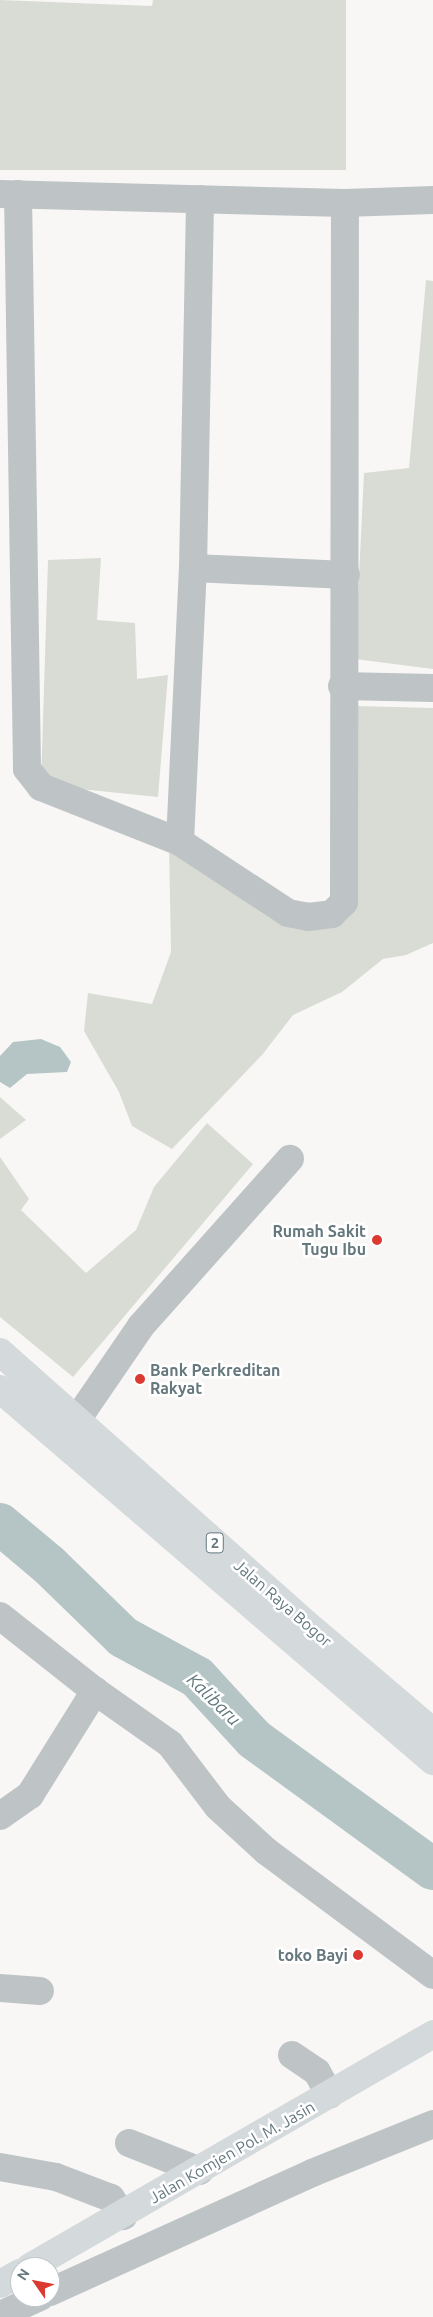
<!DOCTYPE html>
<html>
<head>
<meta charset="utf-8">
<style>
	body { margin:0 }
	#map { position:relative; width:433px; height:2317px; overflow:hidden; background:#f8f7f5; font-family:Ubuntu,sans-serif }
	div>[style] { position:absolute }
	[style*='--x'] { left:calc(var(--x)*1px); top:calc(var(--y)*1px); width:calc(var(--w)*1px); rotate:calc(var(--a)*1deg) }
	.green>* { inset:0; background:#d9dcd4 }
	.water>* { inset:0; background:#b5c5c6 }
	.river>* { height:42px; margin:-21px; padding:0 21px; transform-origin:21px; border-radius:21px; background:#b5c5c6 }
	.minor>* { height:28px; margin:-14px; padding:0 14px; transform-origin:14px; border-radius:14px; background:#bec4c6 }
	.major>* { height:28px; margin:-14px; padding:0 14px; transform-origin:14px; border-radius:14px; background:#d4d9db }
	.highway>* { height:28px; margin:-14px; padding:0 14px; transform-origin:14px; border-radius:14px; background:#d4d9db }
	.dots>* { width:14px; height:14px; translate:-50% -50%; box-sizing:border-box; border:2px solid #fff; border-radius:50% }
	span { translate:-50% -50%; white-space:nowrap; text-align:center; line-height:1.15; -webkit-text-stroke:5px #fff; paint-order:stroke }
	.shield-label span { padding:1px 4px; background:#fff; border:1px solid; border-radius:4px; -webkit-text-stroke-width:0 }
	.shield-label { font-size:15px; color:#64787e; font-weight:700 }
	.poi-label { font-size:16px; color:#64787e; font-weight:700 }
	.right { translate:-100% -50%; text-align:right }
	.left { translate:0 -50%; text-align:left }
	.street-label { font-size:16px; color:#64787e }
	.water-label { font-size:18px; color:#5f7779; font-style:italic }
	.north { position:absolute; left:10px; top:2257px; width:50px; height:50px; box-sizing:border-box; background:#fff; border:1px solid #c1c9cb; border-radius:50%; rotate:303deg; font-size:14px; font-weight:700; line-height:20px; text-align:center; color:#64787e }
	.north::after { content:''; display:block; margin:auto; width:18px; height:22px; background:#db3932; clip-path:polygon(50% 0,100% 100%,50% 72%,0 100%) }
</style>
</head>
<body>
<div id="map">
	<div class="green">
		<div style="clip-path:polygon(0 0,152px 6px,153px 0,346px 0,346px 170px,0 170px)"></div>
		<div style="clip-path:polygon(426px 280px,433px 281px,433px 669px,355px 659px,364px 473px,409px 468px)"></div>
		<div style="clip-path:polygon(101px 558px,97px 620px,135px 623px,137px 679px,168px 675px,158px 797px,41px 785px,48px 560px)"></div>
		<div style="clip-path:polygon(357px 706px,433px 708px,433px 943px,406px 955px,383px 959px,342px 992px,293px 1015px,262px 1055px,172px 1149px,132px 1126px,119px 1092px,84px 1031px,88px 993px,152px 1004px,171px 952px,169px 844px,288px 923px,353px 888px,358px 832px)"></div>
		<div style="clip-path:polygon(0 1097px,26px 1120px,0 1139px)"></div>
		<div style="clip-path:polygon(207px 1123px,253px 1164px,73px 1377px,0 1317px,0 1157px,29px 1199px,21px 1210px,86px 1273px,136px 1230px,154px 1187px)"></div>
	</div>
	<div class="water">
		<div style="clip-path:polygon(41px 1039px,60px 1047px,71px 1062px,67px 1072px,27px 1074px,10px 1088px,0 1082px,0 1056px,13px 1042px)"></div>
	</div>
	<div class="river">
		<div style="--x:0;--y:1524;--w:64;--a:39.9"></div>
		<div style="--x:49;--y:1565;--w:103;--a:44.2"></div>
		<div style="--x:123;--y:1637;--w:84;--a:28.4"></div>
		<div style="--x:197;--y:1677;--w:84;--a:47.4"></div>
		<div style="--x:254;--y:1739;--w:221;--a:36"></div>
	</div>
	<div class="minor">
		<div style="--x:0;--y:194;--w:345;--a:1.5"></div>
		<div style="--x:345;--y:203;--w:88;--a:-2"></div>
		<div style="--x:18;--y:194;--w:575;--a:89.1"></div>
		<div style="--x:27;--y:769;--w:23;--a:52"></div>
		<div style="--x:41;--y:787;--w:149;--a:21.6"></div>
		<div style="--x:180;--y:842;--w:129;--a:33.3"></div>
		<div style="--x:288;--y:913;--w:20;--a:11"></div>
		<div style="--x:308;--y:917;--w:24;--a:-7"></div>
		<div style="--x:332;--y:914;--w:17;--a:-45"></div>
		<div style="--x:344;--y:902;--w:699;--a:-89.92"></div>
		<div style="--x:193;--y:568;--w:153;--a:2.6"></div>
		<div style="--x:342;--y:686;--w:91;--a:1.3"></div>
		<div style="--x:180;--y:842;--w:274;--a:-87.3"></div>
		<div style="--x:193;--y:568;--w:369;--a:-88.9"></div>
		<div style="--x:76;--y:1421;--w:115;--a:-55.6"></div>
		<div style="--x:141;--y:1326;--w:224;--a:-48.3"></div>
		<div style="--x:0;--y:1616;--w:121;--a:38.3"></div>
		<div style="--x:95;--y:1691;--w:92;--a:35.2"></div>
		<div style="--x:170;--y:1744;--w:79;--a:52.7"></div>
		<div style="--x:218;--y:1807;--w:65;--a:42.5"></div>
		<div style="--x:266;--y:1851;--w:208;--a:36.6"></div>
		<div style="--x:0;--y:1816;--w:37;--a:-35"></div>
		<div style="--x:30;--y:1795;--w:123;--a:-58"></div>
		<div style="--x:0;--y:1988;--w:40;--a:4.3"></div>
		<div style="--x:292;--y:2055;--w:30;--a:34"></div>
		<div style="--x:317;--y:2072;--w:26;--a:61"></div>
		<div style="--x:129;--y:2143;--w:76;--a:21.5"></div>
		<div style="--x:0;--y:2167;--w:57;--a:10.1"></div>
		<div style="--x:56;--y:2177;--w:59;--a:20.9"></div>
		<div style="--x:111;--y:2198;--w:22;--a:56"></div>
		<div style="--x:50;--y:2292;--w:288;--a:-24.4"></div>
		<div style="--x:312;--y:2173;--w:131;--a:-22"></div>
		<div style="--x:0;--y:2315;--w:44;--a:-24.2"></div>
	</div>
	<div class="major">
		<div style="--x:30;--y:2267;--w:466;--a:-30"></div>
		<div style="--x:0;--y:2284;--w:23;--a:-29"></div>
	</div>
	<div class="highway">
		<div style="--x:0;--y:1352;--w:408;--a:41.6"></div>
		<div style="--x:305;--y:1623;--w:168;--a:40.4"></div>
		<div style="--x:0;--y:1389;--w:571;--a:40.67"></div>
	</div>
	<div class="dots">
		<div style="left:377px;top:1240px;background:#db3932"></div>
		<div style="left:140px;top:1379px;background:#db3932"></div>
		<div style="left:358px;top:1955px;background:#db3932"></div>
	</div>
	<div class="shield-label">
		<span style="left:215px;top:1543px">2</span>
	</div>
	<div class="poi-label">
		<span class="right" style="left:366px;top:1240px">Rumah Sakit<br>Tugu Ibu</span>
		<span class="left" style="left:150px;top:1379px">Bank Perkreditan<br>Rakyat</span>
		<span class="right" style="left:348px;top:1955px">toko Bayi</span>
	</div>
	<div class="street-label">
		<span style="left:283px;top:1603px;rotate:41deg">Jalan Raya Bogor</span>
		<span style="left:232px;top:2152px;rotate:-30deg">Jalan Komjen Pol. M. Jasin</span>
	</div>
	<div class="water-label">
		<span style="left:214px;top:1699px;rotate:44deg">Kalibaru</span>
	</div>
	<div class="north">N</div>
</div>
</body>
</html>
